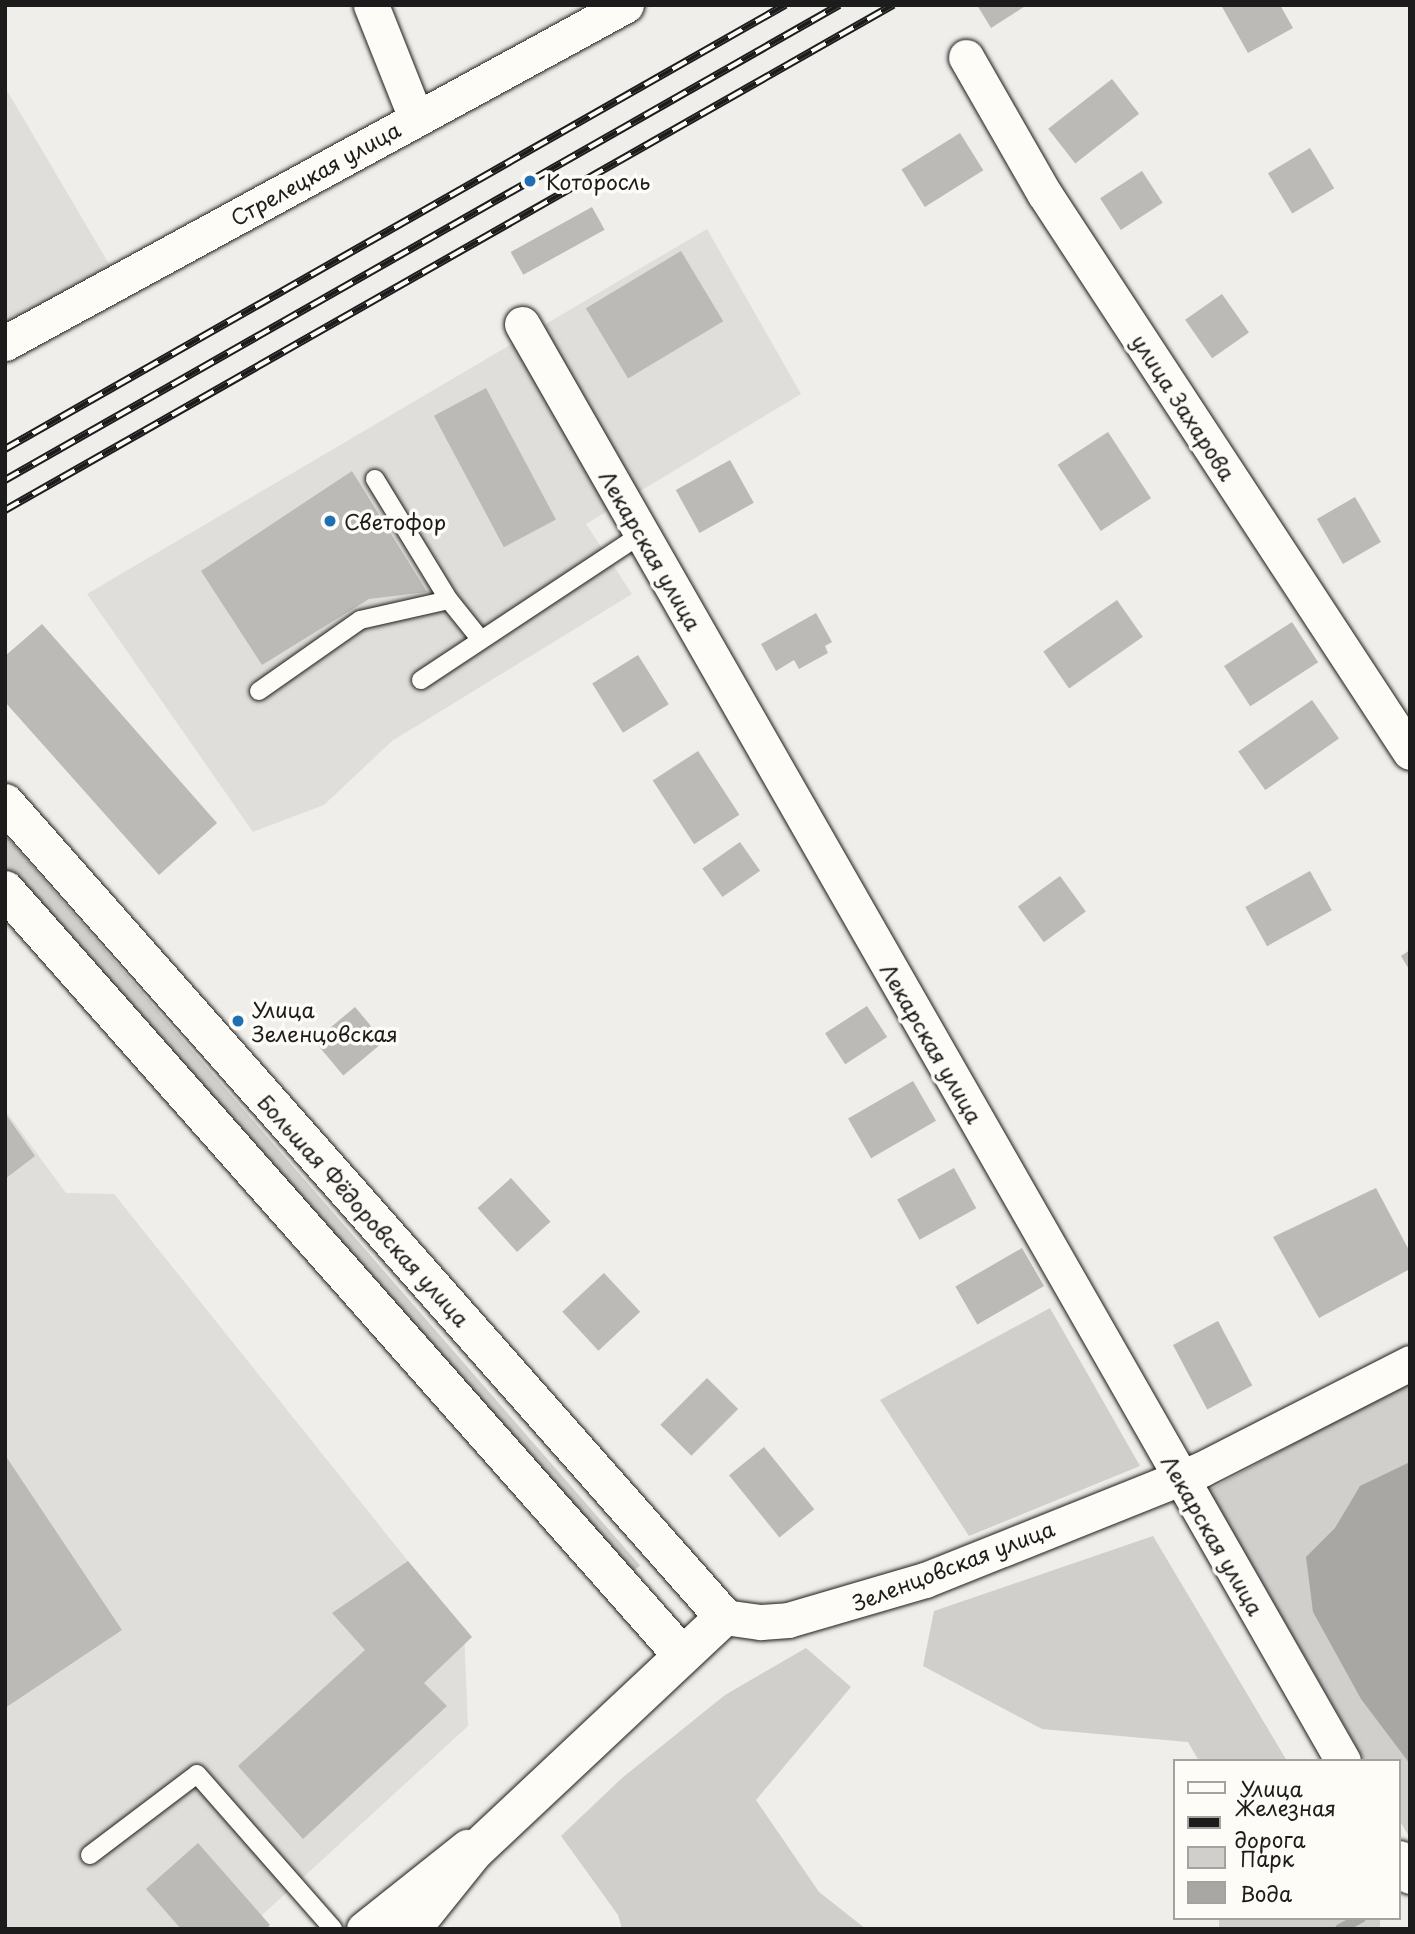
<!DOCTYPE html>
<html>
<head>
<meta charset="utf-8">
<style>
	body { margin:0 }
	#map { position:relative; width:1415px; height:1934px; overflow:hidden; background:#f0eeea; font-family:"Playpen Sans",sans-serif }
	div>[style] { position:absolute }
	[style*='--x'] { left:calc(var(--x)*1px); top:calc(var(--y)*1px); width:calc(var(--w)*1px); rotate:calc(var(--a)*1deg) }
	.built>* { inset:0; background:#e0deda }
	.green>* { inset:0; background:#d0cfcc; transform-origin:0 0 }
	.water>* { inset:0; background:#a8a7a3 }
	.stream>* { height:10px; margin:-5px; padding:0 5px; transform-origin:5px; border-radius:5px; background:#a8a7a3 }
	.building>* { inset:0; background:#bbbab6; transform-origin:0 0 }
	.roads { filter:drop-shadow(0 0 2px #1c1c1c) drop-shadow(0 0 2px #1c1c1c) }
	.service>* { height:18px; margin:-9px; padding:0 9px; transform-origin:9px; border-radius:9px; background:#fdfcf7 }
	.minor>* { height:35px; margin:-17.5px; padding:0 17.5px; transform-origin:17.5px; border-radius:17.5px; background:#fdfcf7 }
	.secondary>* { height:38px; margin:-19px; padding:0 19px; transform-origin:19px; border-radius:19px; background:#fdfcf7 }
	.rail>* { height:8px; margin-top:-4px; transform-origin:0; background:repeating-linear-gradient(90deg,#fdfcf7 0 16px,#1c1c1c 0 32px); box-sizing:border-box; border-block:2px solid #1c1c1c }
	.dots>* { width:19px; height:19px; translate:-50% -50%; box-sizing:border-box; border:4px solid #fdfcf7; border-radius:50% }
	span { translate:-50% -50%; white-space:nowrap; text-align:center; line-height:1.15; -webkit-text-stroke:7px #fdfcf7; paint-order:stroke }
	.street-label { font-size:21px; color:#1c1c1c }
	.poi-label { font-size:21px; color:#1c1c1c }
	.left { translate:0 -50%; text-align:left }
	.frame { position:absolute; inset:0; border:7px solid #1c1c1c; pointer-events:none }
	.legend { position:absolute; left:1173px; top:1759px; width:228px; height:161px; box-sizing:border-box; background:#fdfcf7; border:2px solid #a3a29f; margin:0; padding:9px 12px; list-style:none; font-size:21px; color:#1c1c1c }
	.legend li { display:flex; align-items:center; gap:14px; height:35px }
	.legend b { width:35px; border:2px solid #a3a29f }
</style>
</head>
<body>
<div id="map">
	<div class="built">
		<div style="clip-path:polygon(5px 87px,119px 281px,5px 345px)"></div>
		<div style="clip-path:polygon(707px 229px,801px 394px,586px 524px,632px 594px,392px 741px,324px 805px,253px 832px,87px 594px)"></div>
		<div style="clip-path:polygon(5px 1110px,66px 1193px,114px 1194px,464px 1631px,468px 1726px,247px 1929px,5px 1929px)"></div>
	</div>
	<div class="green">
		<div style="left:5px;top:835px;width:968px;height:23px;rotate:49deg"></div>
		<div style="clip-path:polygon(1050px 1308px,1140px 1466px,969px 1536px,880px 1400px)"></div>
		<div style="clip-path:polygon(1410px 1380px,1410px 1838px,1399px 1820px,1399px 1761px,1365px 1761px,1209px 1490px)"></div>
		<div style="clip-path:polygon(1153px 1536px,1287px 1761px,1199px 1761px,1188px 1742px,1042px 1729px,923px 1666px,934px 1611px)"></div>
		<div style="clip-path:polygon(806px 1648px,851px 1687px,756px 1800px,819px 1892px,866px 1929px,622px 1929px,618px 1915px,561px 1836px,622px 1778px,725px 1695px)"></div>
		<div style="left:1219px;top:1918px;width:161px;height:12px"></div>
	</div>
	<div class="water">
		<div style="clip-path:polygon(1410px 1462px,1410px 1764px,1361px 1699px,1313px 1612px,1306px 1557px,1335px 1528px,1360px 1486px)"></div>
	</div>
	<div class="stream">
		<div style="--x:1340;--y:1929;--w:24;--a:-28"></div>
	</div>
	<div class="building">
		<div style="clip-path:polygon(977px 5px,1027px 5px,991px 28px)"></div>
		<div style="clip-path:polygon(1221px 5px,1280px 5px,1293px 28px,1248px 53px)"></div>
		<div style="left:1112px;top:79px;width:44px;height:81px;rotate:52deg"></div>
		<div style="left:960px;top:133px;width:44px;height:69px;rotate:58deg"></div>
		<div style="left:1310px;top:148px;width:47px;height:49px;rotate:59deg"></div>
		<div style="left:1142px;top:171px;width:38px;height:50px;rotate:57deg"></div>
		<div style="left:592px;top:207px;width:26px;height:93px;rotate:61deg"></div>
		<div style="left:681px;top:251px;width:82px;height:111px;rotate:59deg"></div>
		<div style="left:1222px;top:294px;width:47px;height:45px;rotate:55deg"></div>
		<div style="left:486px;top:388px;width:149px;height:59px;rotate:62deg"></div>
		<div style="left:1108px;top:432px;width:79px;height:60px;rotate:57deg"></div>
		<div style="left:730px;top:460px;width:49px;height:62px;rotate:61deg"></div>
		<div style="clip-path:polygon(352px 471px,427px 592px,369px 599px,262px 665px,201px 571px)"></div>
		<div style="left:1355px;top:497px;width:52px;height:44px;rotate:60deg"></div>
		<div style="left:1117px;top:600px;width:45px;height:90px;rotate:55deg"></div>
		<div style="clip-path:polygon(816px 613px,832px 642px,825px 646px,828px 653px,799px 669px,794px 660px,776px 671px,761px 644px)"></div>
		<div style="left:1292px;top:622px;width:48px;height:81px;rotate:57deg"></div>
		<div style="clip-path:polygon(42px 624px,217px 823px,159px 875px,5px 702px,5px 656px)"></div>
		<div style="left:638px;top:655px;width:58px;height:54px;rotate:58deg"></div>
		<div style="left:1312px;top:700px;width:47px;height:90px;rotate:55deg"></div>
		<div style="left:698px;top:751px;width:76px;height:54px;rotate:57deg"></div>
		<div style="left:740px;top:842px;width:35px;height:46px;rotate:55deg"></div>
		<div style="left:1310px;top:871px;width:45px;height:74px;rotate:61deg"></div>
		<div style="left:1060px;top:876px;width:44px;height:52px;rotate:54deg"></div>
		<div style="clip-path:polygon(1410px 950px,1410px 971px,1401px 956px)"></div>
		<div style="left:867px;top:1006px;width:37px;height:50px;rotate:57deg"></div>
		<div style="left:355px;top:1007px;width:45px;height:53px;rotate:50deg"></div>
		<div style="left:913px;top:1081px;width:46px;height:75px;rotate:60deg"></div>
		<div style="clip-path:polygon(5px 1113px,35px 1156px,5px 1179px)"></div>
		<div style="left:954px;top:1168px;width:46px;height:65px;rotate:61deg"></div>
		<div style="left:511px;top:1178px;width:59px;height:45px;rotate:48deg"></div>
		<div style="clip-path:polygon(1376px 1188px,1410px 1252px,1410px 1269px,1319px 1318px,1273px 1237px)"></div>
		<div style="left:1022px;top:1248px;width:44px;height:77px;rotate:60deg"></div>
		<div style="left:604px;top:1273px;width:53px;height:57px;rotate:47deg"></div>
		<div style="left:1218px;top:1321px;width:73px;height:51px;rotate:62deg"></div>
		<div style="left:707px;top:1378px;width:44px;height:66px;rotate:45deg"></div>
		<div style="left:764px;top:1447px;width:80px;height:45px;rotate:51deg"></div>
		<div style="clip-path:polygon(5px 1455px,122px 1630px,5px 1708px)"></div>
		<div style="clip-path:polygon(408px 1561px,472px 1637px,424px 1683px,447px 1706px,303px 1839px,238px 1766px,365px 1650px,332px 1613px)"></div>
		<div style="clip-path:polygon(198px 1843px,270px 1925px,266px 1929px,181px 1929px,146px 1889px)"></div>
	</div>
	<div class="roads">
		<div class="service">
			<div style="--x:375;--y:479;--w:142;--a:58.6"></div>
			<div style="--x:421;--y:680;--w:265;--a:-33.5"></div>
			<div style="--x:259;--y:691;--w:123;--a:-35.1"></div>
			<div style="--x:360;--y:620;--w:91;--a:-12.7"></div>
			<div style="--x:449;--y:600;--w:51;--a:51.3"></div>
			<div style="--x:90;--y:1855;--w:134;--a:-37.1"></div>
			<div style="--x:197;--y:1774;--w:206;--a:48.7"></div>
		</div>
		<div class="minor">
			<div style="--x:371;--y:5;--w:122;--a:68.3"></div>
			<div style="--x:966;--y:57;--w:157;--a:60.2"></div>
			<div style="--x:1044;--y:193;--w:668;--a:56.79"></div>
			<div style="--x:522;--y:324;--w:1655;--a:60.26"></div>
			<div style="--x:5;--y:343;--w:707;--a:-28.56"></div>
			<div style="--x:724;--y:1617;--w:37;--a:8"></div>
			<div style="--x:761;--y:1622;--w:27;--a:-4"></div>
			<div style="--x:788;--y:1620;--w:143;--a:-16.3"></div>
			<div style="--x:925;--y:1580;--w:298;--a:-21.8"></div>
			<div style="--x:1202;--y:1469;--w:233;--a:-27"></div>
			<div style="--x:1399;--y:1858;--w:21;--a:59"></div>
			<div style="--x:364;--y:1929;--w:132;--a:-38.5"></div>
		</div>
		<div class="secondary">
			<div style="--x:5;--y:803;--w:1086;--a:48.55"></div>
			<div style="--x:724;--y:1617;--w:345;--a:136.8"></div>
			<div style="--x:473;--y:1853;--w:97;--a:128.8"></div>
			<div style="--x:5;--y:890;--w:1022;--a:48.49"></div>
		</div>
	</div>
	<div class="rail">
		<div style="--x:5;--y:449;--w:898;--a:-29.65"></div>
		<div style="--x:5;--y:480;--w:960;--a:-29.66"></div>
		<div style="--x:5;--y:510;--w:1022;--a:-29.63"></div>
	</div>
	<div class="dots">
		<div style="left:530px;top:181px;background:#1f6fb2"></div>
		<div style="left:330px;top:521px;background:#1f6fb2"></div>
		<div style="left:238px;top:1021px;background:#1f6fb2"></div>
	</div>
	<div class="street-label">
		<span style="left:315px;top:173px;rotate:-29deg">Стрелецкая улица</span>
		<span style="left:1184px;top:407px;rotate:57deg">улица Захарова</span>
		<span style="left:651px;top:550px;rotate:60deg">Лекарская улица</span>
		<span style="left:932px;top:1043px;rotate:60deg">Лекарская улица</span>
		<span style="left:364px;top:1210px;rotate:48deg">Большая Фёдоровская улица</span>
		<span style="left:1213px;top:1535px;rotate:60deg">Лекарская улица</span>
		<span style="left:953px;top:1565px;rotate:-21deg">Зеленцовская улица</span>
	</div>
	<div class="poi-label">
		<span class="left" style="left:546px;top:181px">Которосль</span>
		<span class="left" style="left:344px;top:521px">Светофор</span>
		<span class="left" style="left:252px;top:1021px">Улица<br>Зеленцовская</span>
	</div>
	<div class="frame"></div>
	<ul class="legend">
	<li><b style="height:9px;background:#fdfcf7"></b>Улица</li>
	<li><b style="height:9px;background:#1c1c1c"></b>Железная дорога</li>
	<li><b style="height:19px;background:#d0cfcc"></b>Парк</li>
	<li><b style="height:19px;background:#a8a7a3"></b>Вода</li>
	</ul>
</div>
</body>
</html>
